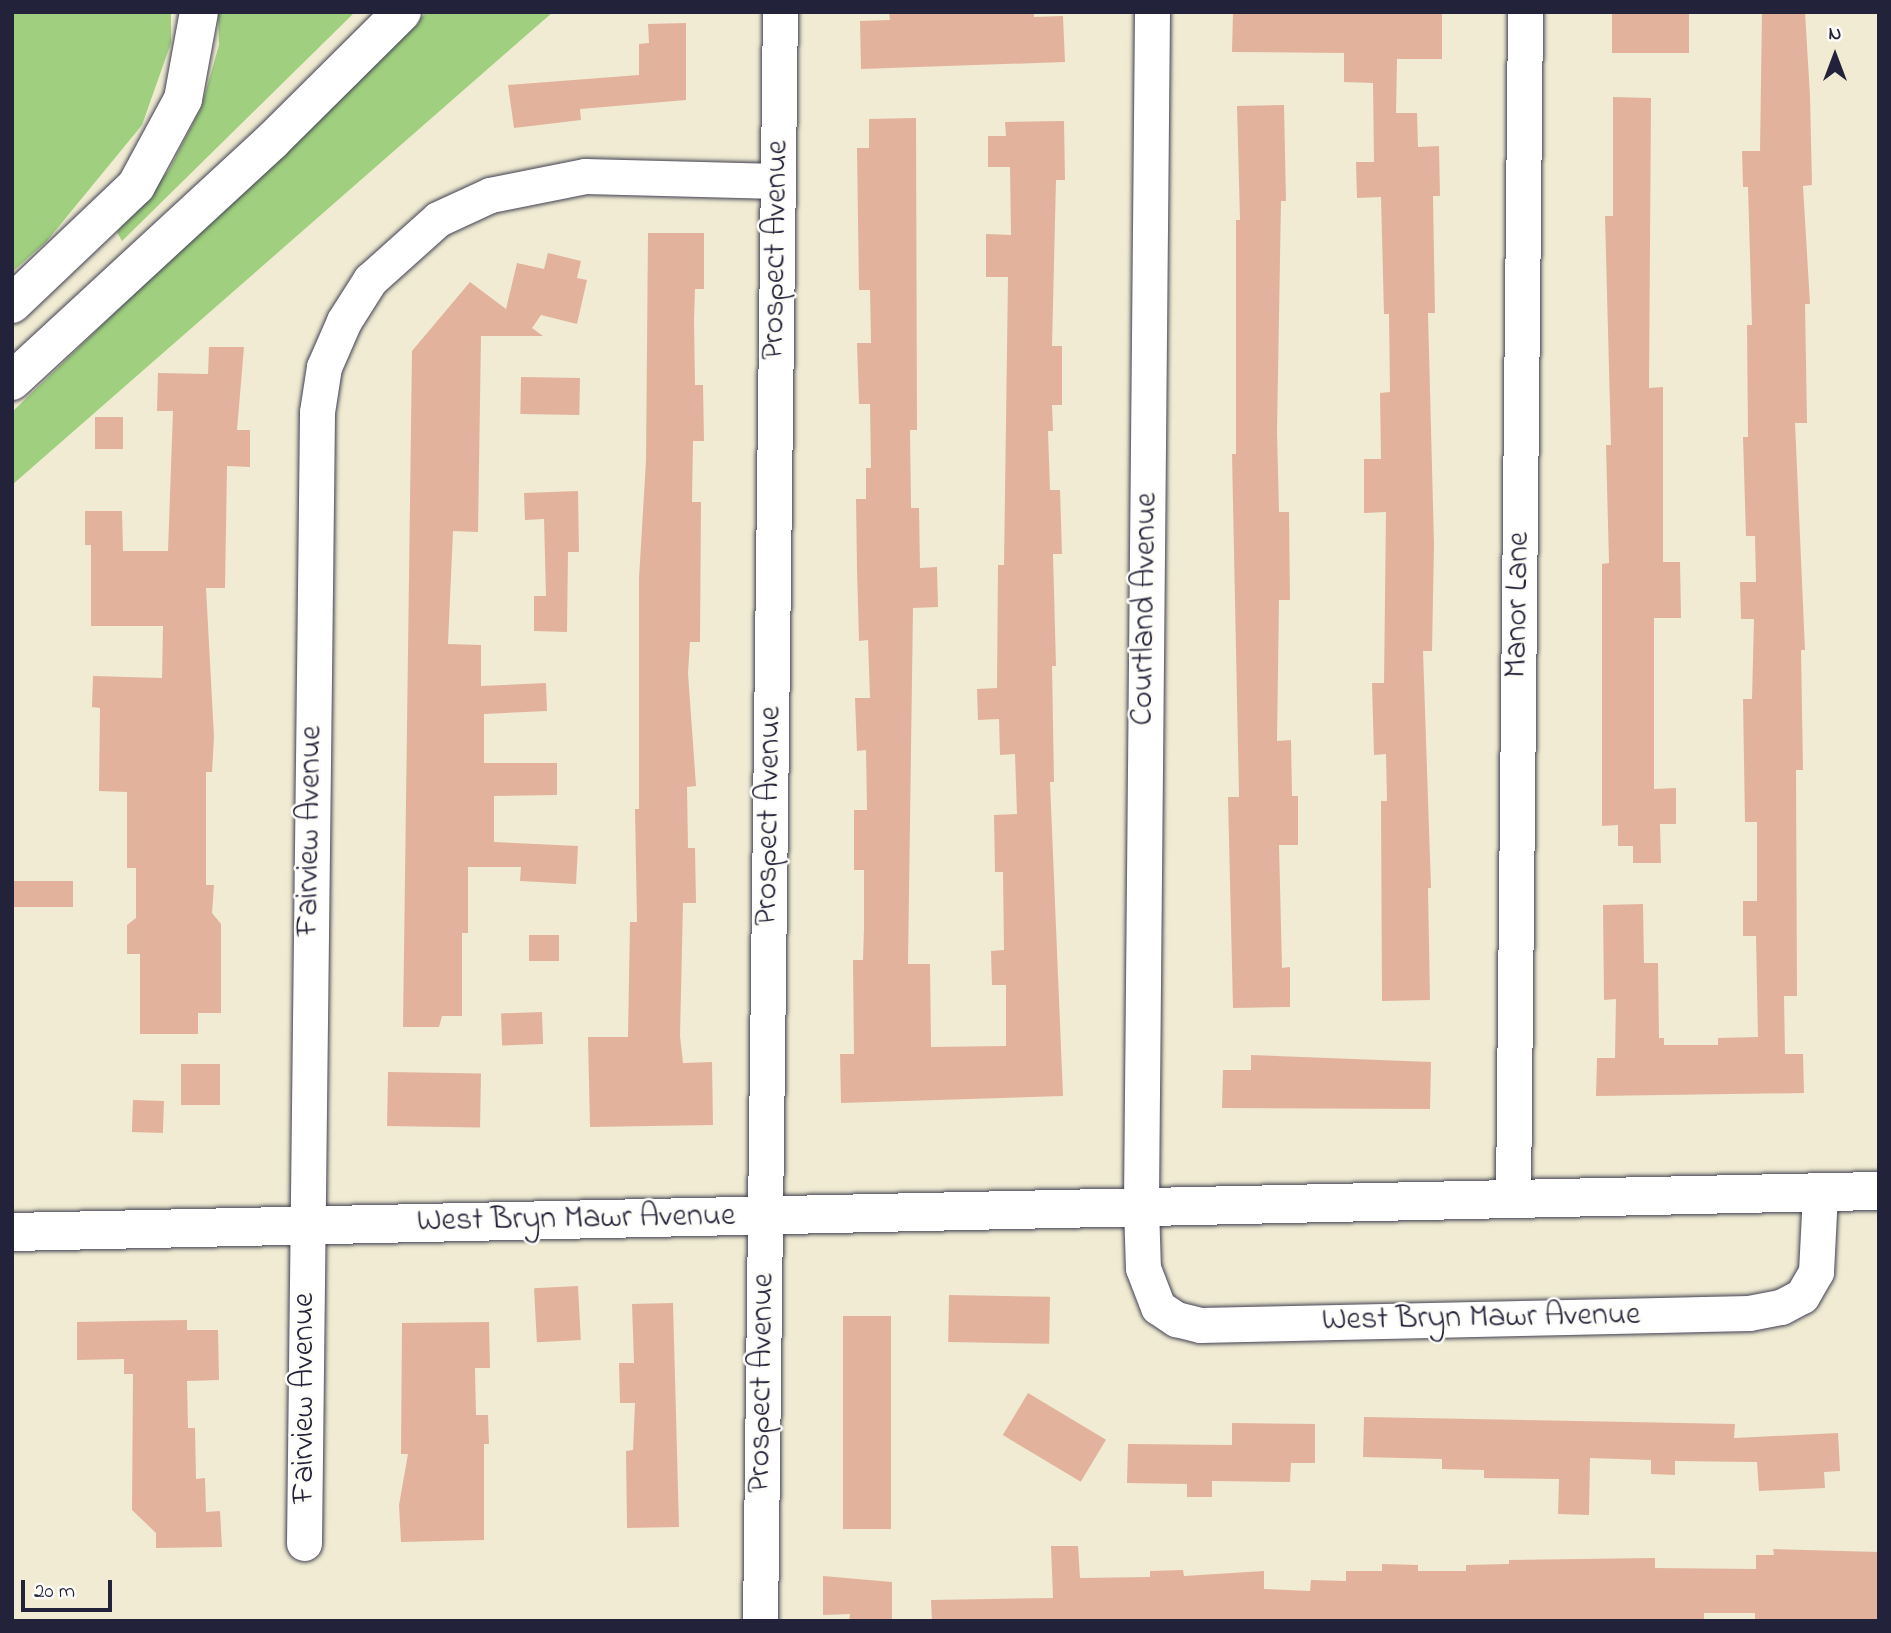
<!DOCTYPE html>
<html>
<head>
<meta charset="utf-8">
<style>
	body { margin:0 }
	#map { position:relative; width:1891px; height:1633px; overflow:hidden; background:#f0ebd2; font-family:"Indie Flower",sans-serif }
	div>[style] { position:absolute }
	[style*='--x'] { left:calc(var(--x)*1px); top:calc(var(--y)*1px); width:calc(var(--w)*1px); rotate:calc(var(--a)*1deg) }
	.green>* { inset:0; background:#a0d07f }
	.building>* { inset:0; background:#e3b29d; transform-origin:0 0 }
	.roads { filter:drop-shadow(0 0 2px #414052) drop-shadow(0 0 2px #414052) }
	.street>* { height:35px; margin:-17.5px; padding:0 17.5px; transform-origin:17.5px; border-radius:17.5px; background:#fff }
	.secondary>* { height:38px; margin:-19px; padding:0 19px; transform-origin:19px; border-radius:19px; background:#fff }
	.highway>* { height:38px; margin:-19px; padding:0 19px; transform-origin:19px; border-radius:19px; background:#fff }
	span { translate:-50% -50%; white-space:nowrap; text-align:center; line-height:1.15; -webkit-text-stroke:5px #fdfcf7; paint-order:stroke }
	.street-label { font-size:32px; color:#22223b }
	.frame { position:absolute; inset:0; border:14px solid #22223b; pointer-events:none }
	.north { position:absolute; left:1800px; top:21px; width:70px; height:70px; -webkit-text-stroke:5px #fdfcf7; paint-order:stroke; rotate:0deg; font-size:19px; font-weight:700; line-height:28px; text-align:center; color:#22223b }
	.north::after { content:''; display:block; margin:auto; width:24px; height:32px; background:#22223b; clip-path:polygon(50% 0,100% 100%,50% 72%,0 100%) }
	.scale { position:absolute; left:21px; top:1580px; width:91px; height:32px; box-sizing:border-box; border:4px solid #22223b; border-top:0; padding-left:9px; font-size:21px; line-height:24px; white-space:nowrap; color:#22223b; -webkit-text-stroke:5px #fdfcf7; paint-order:stroke }
</style>
</head>
<body>
<div id="map">
	<div class="green">
		<div style="clip-path:polygon(12px 12px,171px 12px,171px 43px,142px 125px,46px 242px,12px 272px)"></div>
		<div style="clip-path:polygon(218px 12px,355px 12px,122px 241px,117px 232px,169px 170px,201px 108px,219px 45px)"></div>
		<div style="clip-path:polygon(427px 12px,553px 12px,12px 485px,12px 412px)"></div>
	</div>
	<div class="building">
		<div style="clip-path:polygon(889px 12px,1034px 12px,1034px 17px,1063px 16px,1065px 62px,861px 69px,860px 21px,890px 20px)"></div>
		<div style="clip-path:polygon(1233px 12px,1442px 12px,1442px 59px,1397px 59px,1396px 113px,1417px 113px,1418px 147px,1439px 146px,1440px 196px,1433px 196px,1435px 313px,1428px 313px,1434px 544px,1432px 651px,1423px 651px,1431px 888px,1428px 888px,1430px 1000px,1382px 1001px,1381px 801px,1387px 801px,1386px 754px,1374px 755px,1372px 683px,1384px 683px,1386px 512px,1364px 513px,1364px 459px,1381px 459px,1380px 393px,1390px 392px,1389px 314px,1384px 314px,1381px 197px,1357px 198px,1356px 162px,1374px 162px,1373px 83px,1344px 82px,1344px 53px,1232px 52px)"></div>
		<div style="left:1612px;top:12px;width:77px;height:41px"></div>
		<div style="clip-path:polygon(1762px 12px,1805px 12px,1810px 96px,1812px 185px,1803px 186px,1810px 304px,1805px 304px,1807px 423px,1795px 423px,1805px 650px,1801px 650px,1803px 770px,1796px 770px,1797px 996px,1784px 996px,1785px 1054px,1803px 1054px,1804px 1093px,1596px 1096px,1597px 1058px,1615px 1058px,1616px 999px,1604px 1000px,1603px 905px,1643px 904px,1644px 963px,1658px 963px,1659px 1038px,1664px 1038px,1664px 1045px,1718px 1045px,1718px 1038px,1758px 1037px,1756px 936px,1743px 936px,1743px 901px,1757px 901px,1757px 822px,1745px 822px,1743px 699px,1752px 699px,1754px 619px,1741px 619px,1740px 582px,1756px 582px,1755px 536px,1746px 536px,1743px 437px,1748px 437px,1747px 325px,1752px 325px,1748px 187px,1743px 187px,1742px 151px,1760px 151px)"></div>
		<div style="clip-path:polygon(686px 23px,686px 100px,580px 109px,581px 120px,514px 128px,508px 85px,639px 75px,639px 44px,649px 43px,648px 24px)"></div>
		<div style="clip-path:polygon(1613px 97px,1651px 98px,1649px 388px,1663px 387px,1663px 562px,1680px 562px,1681px 618px,1654px 618px,1654px 789px,1676px 788px,1676px 824px,1660px 824px,1661px 863px,1633px 863px,1633px 846px,1618px 846px,1618px 825px,1602px 826px,1602px 564px,1609px 563px,1606px 445px,1611px 445px,1605px 216px,1613px 216px)"></div>
		<div style="clip-path:polygon(1284px 105px,1286px 201px,1281px 201px,1277px 431px,1279px 512px,1289px 512px,1290px 600px,1279px 600px,1277px 741px,1291px 740px,1292px 796px,1298px 796px,1298px 845px,1279px 845px,1282px 968px,1290px 967px,1290px 1007px,1233px 1008px,1228px 797px,1239px 797px,1232px 454px,1236px 454px,1236px 220px,1240px 220px,1237px 106px)"></div>
		<div style="clip-path:polygon(916px 118px,917px 430px,910px 430px,911px 508px,919px 508px,920px 568px,937px 567px,938px 607px,913px 608px,908px 964px,930px 964px,931px 1047px,1006px 1046px,1006px 985px,992px 985px,991px 951px,1004px 950px,1003px 872px,995px 872px,994px 815px,1017px 814px,1015px 754px,1000px 755px,999px 719px,978px 720px,977px 689px,997px 688px,998px 565px,1004px 565px,1008px 277px,986px 277px,986px 234px,1011px 235px,1010px 167px,988px 167px,988px 136px,1006px 136px,1005px 122px,1064px 121px,1065px 180px,1056px 180px,1052px 346px,1062px 346px,1062px 405px,1052px 405px,1053px 431px,1048px 431px,1050px 490px,1060px 490px,1062px 554px,1053px 554px,1056px 666px,1052px 666px,1054px 782px,1050px 782px,1063px 1096px,841px 1103px,840px 1054px,854px 1054px,853px 960px,863px 960px,864px 929px,864px 870px,854px 870px,854px 810px,867px 810px,866px 750px,857px 751px,855px 698px,870px 698px,868px 640px,859px 641px,857px 569px,856px 499px,866px 499px,866px 468px,871px 468px,870px 404px,859px 404px,857px 343px,871px 343px,870px 290px,859px 290px,857px 148px,869px 148px,869px 119px)"></div>
		<div style="clip-path:polygon(648px 233px,704px 233px,704px 289px,695px 289px,694px 320px,695px 385px,703px 385px,704px 441px,693px 441px,692px 502px,701px 502px,700px 642px,690px 642px,688px 673px,696px 786px,687px 787px,688px 848px,695px 848px,696px 903px,683px 903px,680px 1036px,683px 1063px,712px 1062px,713px 1125px,590px 1127px,588px 1037px,628px 1037px,630px 922px,637px 922px,635px 809px,639px 809px,639px 578px,646px 461px)"></div>
		<div style="clip-path:polygon(548px 253px,581px 261px,577px 278px,587px 280px,577px 324px,541px 315px,532px 328px,543px 336px,481px 336px,478px 532px,453px 531px,448px 644px,481px 645px,481px 686px,546px 683px,547px 711px,484px 714px,484px 763px,557px 763px,557px 795px,494px 796px,494px 842px,578px 846px,576px 884px,520px 881px,521px 867px,468px 867px,468px 933px,462px 933px,462px 1016px,442px 1016px,439px 1027px,403px 1027px,412px 351px,470px 282px,506px 309px,517px 263px,544px 269px)"></div>
		<div style="clip-path:polygon(209px 347px,244px 347px,237px 430px,250px 430px,250px 467px,227px 466px,225px 588px,206px 588px,214px 737px,212px 772px,206px 772px,206px 885px,214px 885px,212px 913px,221px 924px,221px 1013px,198px 1013px,198px 1034px,140px 1034px,140px 954px,127px 954px,127px 925px,136px 918px,136px 868px,127px 868px,127px 792px,99px 791px,100px 708px,92px 707px,93px 676px,162px 678px,163px 626px,91px 626px,91px 545px,85px 545px,85px 511px,122px 511px,123px 551px,168px 551px,173px 411px,157px 411px,158px 373px,208px 374px)"></div>
		<div style="left:521px;top:377px;width:59px;height:37px;rotate:1deg"></div>
		<div style="left:95px;top:417px;width:28px;height:32px"></div>
		<div style="clip-path:polygon(578px 491px,579px 552px,568px 552px,567px 632px,534px 631px,534px 596px,546px 596px,544px 519px,525px 520px,524px 493px)"></div>
		<div style="left:73px;top:881px;width:26px;height:61px;rotate:90deg"></div>
		<div style="left:529px;top:935px;width:30px;height:26px"></div>
		<div style="left:542px;top:1012px;width:32px;height:41px;rotate:88deg"></div>
		<div style="clip-path:polygon(1251px 1055px,1431px 1062px,1430px 1109px,1222px 1108px,1223px 1070px,1251px 1070px)"></div>
		<div style="left:181px;top:1064px;width:39px;height:41px"></div>
		<div style="left:388px;top:1072px;width:93px;height:54px;rotate:1deg"></div>
		<div style="left:133px;top:1100px;width:31px;height:32px;rotate:2deg"></div>
		<div style="left:578px;top:1286px;width:54px;height:44px;rotate:87deg"></div>
		<div style="left:949px;top:1295px;width:101px;height:47px;rotate:1deg"></div>
		<div style="clip-path:polygon(673px 1303px,679px 1527px,627px 1528px,626px 1451px,633px 1450px,635px 1403px,620px 1403px,619px 1363px,634px 1363px,632px 1304px)"></div>
		<div style="left:843px;top:1316px;width:48px;height:213px"></div>
		<div style="clip-path:polygon(187px 1320px,187px 1330px,218px 1330px,219px 1380px,187px 1381px,188px 1428px,195px 1428px,196px 1479px,205px 1478px,206px 1512px,220px 1511px,222px 1547px,156px 1548px,156px 1533px,132px 1510px,133px 1374px,124px 1374px,124px 1359px,77px 1360px,77px 1322px)"></div>
		<div style="clip-path:polygon(489px 1322px,490px 1368px,475px 1368px,476px 1415px,488px 1415px,489px 1444px,484px 1444px,484px 1540px,401px 1542px,399px 1505px,408px 1454px,401px 1454px,402px 1323px)"></div>
		<div style="left:1028px;top:1393px;width:91px;height:49px;rotate:31deg"></div>
		<div style="clip-path:polygon(1364px 1417px,1735px 1424px,1734px 1438px,1838px 1433px,1840px 1471px,1824px 1472px,1825px 1488px,1759px 1491px,1757px 1462px,1675px 1461px,1675px 1475px,1651px 1474px,1651px 1460px,1590px 1458px,1589px 1515px,1558px 1514px,1559px 1479px,1484px 1478px,1484px 1470px,1442px 1469px,1442px 1459px,1363px 1457px)"></div>
		<div style="clip-path:polygon(1232px 1423px,1315px 1424px,1315px 1463px,1291px 1463px,1290px 1482px,1212px 1481px,1212px 1497px,1187px 1497px,1187px 1484px,1127px 1483px,1128px 1444px,1232px 1445px)"></div>
		<div style="clip-path:polygon(1051px 1546px,1078px 1546px,1080px 1578px,1150px 1577px,1150px 1571px,1183px 1570px,1184px 1576px,1264px 1571px,1264px 1589px,1310px 1591px,1311px 1580px,1346px 1581px,1346px 1571px,1382px 1571px,1382px 1564px,1418px 1565px,1418px 1571px,1466px 1571px,1466px 1565px,1509px 1564px,1509px 1560px,1655px 1558px,1655px 1568px,1756px 1569px,1756px 1555px,1774px 1555px,1773px 1549px,1879px 1552px,1877px 1621px,1755px 1621px,1755px 1613px,1704px 1613px,1704px 1621px,932px 1621px,931px 1600px,1053px 1598px)"></div>
		<div style="clip-path:polygon(823px 1576px,892px 1582px,892px 1621px,849px 1621px,850px 1614px,823px 1615px)"></div>
	</div>
	<div class="roads">
		<div class="street">
			<div style="--x:1152;--y:12;--w:1194;--a:90.53"></div>
			<div style="--x:1141;--y:1206;--w:62;--a:88.2"></div>
			<div style="--x:1143;--y:1268;--w:42;--a:69"></div>
			<div style="--x:1158;--y:1307;--w:22;--a:34"></div>
			<div style="--x:1176;--y:1319;--w:25;--a:14"></div>
			<div style="--x:1200;--y:1325;--w:549;--a:-1.25"></div>
			<div style="--x:1749;--y:1313;--w:33;--a:-11"></div>
			<div style="--x:1781;--y:1307;--w:24;--a:-28"></div>
			<div style="--x:1802;--y:1296;--w:28;--a:-60"></div>
			<div style="--x:1816;--y:1272;--w:80;--a:-87.1"></div>
			<div style="--x:1513;--y:1198;--w:1186;--a:-89.42"></div>
			<div style="--x:304;--y:1543;--w:1131;--a:-89.34"></div>
			<div style="--x:317;--y:412;--w:46;--a:-81.2"></div>
			<div style="--x:324;--y:367;--w:50;--a:-66.5"></div>
			<div style="--x:344;--y:321;--w:49;--a:-57.6"></div>
			<div style="--x:370;--y:280;--w:91;--a:-41.9"></div>
			<div style="--x:438;--y:219;--w:57;--a:-24.8"></div>
			<div style="--x:490;--y:195;--w:97;--a:-11.3"></div>
			<div style="--x:585;--y:176;--w:193;--a:1.5"></div>
			<div style="--x:760;--y:1621;--w:1609;--a:-89.29"></div>
		</div>
		<div class="secondary">
			<div style="--x:12;--y:1232;--w:1867;--a:-1.26"></div>
		</div>
		<div class="highway">
			<div style="--x:12;--y:304;--w:171;--a:-43.6"></div>
			<div style="--x:136;--y:186;--w:99;--a:-61.6"></div>
			<div style="--x:183;--y:99;--w:88;--a:-79.6"></div>
			<div style="--x:12;--y:381;--w:354;--a:-42.7"></div>
			<div style="--x:272;--y:141;--w:183;--a:-44.8"></div>
		</div>
	</div>
	<div class="street-label">
		<span style="left:777px;top:250px;rotate:-89deg">Prospect Avenue</span>
		<span style="left:1519px;top:605px;rotate:-89deg">Manor Lane</span>
		<span style="left:1146px;top:609px;rotate:-89deg">Courtland Avenue</span>
		<span style="left:770px;top:816px;rotate:-89deg">Prospect Avenue</span>
		<span style="left:311px;top:831px;rotate:-89deg">Fairview Avenue</span>
		<span style="left:576px;top:1220px;rotate:-1deg">West Bryn Mawr Avenue</span>
		<span style="left:1481px;top:1319px;rotate:-1deg">West Bryn Mawr Avenue</span>
		<span style="left:763px;top:1383px;rotate:-89deg">Prospect Avenue</span>
		<span style="left:305px;top:1398px;rotate:-90deg">Fairview Avenue</span>
	</div>
	<div class="frame"></div>
	<div class="north">N</div>
	<div class="scale">20 m</div>
</div>
</body>
</html>
